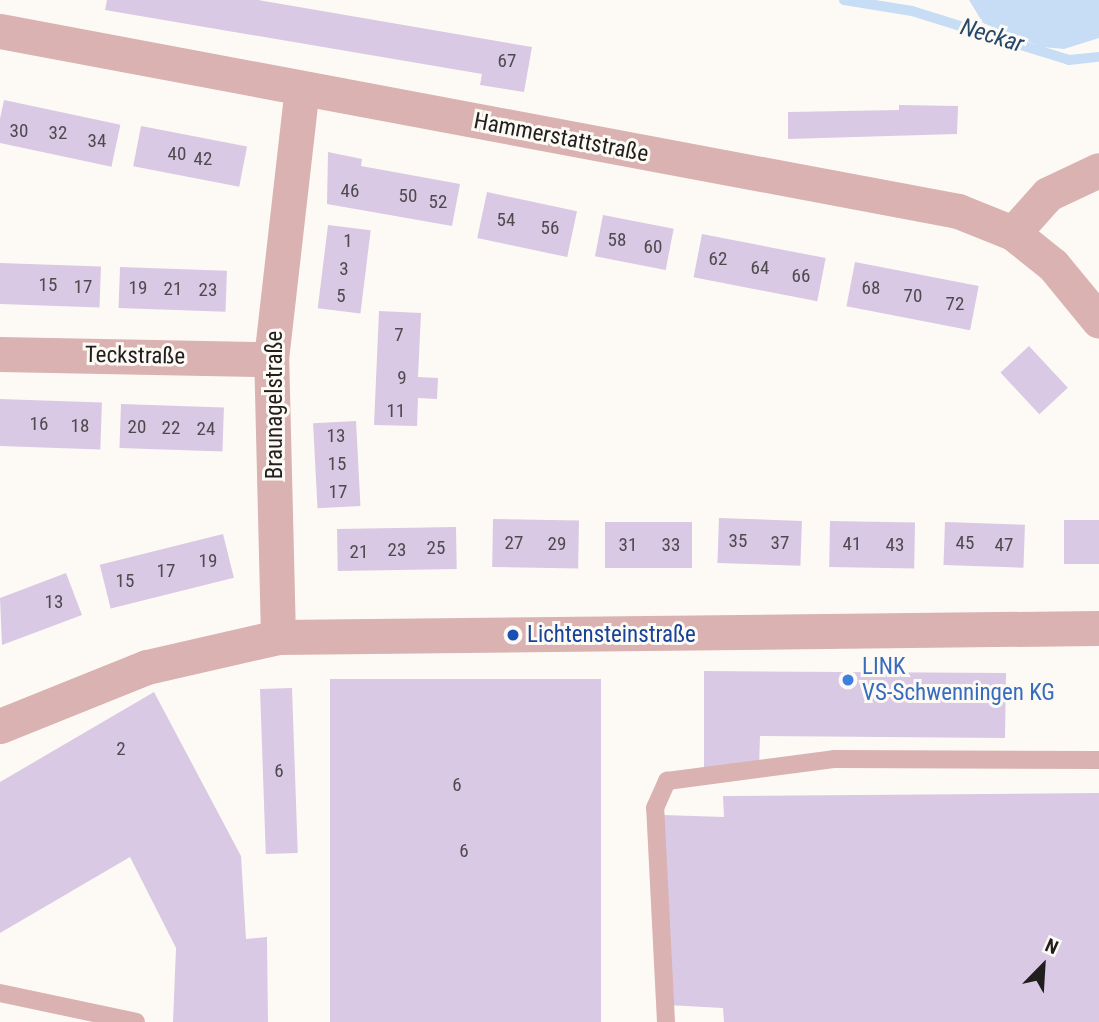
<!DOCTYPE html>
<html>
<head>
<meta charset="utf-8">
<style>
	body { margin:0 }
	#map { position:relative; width:1099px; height:1022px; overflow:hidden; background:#fdfaf5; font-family:"Roboto Condensed",sans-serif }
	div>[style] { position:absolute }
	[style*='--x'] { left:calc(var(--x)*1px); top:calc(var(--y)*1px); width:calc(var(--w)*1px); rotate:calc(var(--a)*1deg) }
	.water>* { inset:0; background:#c6ddf5 }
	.stream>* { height:10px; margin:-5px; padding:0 5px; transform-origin:5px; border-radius:5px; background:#c6ddf5 }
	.building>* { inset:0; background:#d9c9e4; transform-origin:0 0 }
	.service>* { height:18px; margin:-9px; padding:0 9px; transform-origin:9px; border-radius:9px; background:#d9b2b1 }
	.minor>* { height:35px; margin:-17.5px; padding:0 17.5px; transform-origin:17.5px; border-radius:17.5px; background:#d9b2b1 }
	.dots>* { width:19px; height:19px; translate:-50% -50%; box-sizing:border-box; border:4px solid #fdfaf5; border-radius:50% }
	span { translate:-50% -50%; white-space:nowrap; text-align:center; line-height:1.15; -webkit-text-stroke:6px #fdfaf5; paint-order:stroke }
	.number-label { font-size:19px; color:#4e4a4f }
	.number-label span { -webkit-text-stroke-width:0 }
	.street-label { font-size:23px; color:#201f1d }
	.transit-label { font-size:23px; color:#164399 }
	.left { translate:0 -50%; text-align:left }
	.shop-label { font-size:23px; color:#366cbe }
	.water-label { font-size:24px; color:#26496b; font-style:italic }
	.north { position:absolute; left:1008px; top:931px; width:70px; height:70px; -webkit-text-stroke:5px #fdfaf5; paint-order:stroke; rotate:24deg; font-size:19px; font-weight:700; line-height:28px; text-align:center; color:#201f1d }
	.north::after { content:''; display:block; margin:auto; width:24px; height:32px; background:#201f1d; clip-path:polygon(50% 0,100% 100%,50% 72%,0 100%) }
</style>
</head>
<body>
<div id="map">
	<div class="water">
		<div style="clip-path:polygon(969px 0,1099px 0,1099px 38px,1064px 49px,1042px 47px,983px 23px)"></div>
	</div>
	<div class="stream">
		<div style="--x:844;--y:0;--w:69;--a:9.2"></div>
		<div style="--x:912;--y:11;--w:164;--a:17.3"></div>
		<div style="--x:1069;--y:60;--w:30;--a:-6"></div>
	</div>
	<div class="building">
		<div style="clip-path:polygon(107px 0,258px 0,532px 47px,524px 92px,480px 85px,482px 74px,105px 10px)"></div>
		<div style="left:4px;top:100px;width:119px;height:43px;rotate:12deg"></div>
		<div style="clip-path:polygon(899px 105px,958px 106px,957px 134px,788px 139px,788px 112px,899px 110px)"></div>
		<div style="left:141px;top:126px;width:108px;height:41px;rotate:11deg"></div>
		<div style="clip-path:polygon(328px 152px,362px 159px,361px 166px,460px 184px,452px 226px,327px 204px)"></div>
		<div style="left:487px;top:192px;width:92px;height:47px;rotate:12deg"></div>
		<div style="left:603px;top:215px;width:72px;height:42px;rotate:11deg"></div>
		<div style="left:328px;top:225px;width:43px;height:84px;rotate:7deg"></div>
		<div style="left:702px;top:234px;width:126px;height:44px;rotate:11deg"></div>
		<div style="left:855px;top:262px;width:126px;height:45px;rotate:11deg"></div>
		<div style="left:0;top:263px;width:101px;height:41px;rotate:2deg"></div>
		<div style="left:120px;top:267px;width:107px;height:41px;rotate:2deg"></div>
		<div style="clip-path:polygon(379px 311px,421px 313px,418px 377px,438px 378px,437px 399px,418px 398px,417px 426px,374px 425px)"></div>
		<div style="left:1029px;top:346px;width:57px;height:39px;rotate:47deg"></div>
		<div style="left:0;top:399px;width:102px;height:47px;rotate:2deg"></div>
		<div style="left:121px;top:404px;width:103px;height:44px;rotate:2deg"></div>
		<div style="left:356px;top:421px;width:85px;height:43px;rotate:87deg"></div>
		<div style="left:719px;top:518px;width:83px;height:45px;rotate:2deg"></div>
		<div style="left:493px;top:519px;width:86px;height:48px;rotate:1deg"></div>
		<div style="left:1064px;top:520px;width:35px;height:44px"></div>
		<div style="left:830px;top:521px;width:85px;height:46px;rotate:1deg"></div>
		<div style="left:605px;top:522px;width:87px;height:46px"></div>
		<div style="left:945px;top:522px;width:80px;height:43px;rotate:2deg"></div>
		<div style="left:456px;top:527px;width:42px;height:119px;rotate:89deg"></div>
		<div style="left:223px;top:534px;width:45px;height:127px;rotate:76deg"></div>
		<div style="clip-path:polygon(66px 573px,82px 615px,2px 645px,0 598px)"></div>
		<div style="clip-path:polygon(704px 671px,1006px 673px,1005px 738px,760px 736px,759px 769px,704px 768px)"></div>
		<div style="left:330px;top:679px;width:271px;height:343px"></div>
		<div style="left:292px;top:688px;width:165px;height:32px;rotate:88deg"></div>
		<div style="clip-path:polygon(154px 692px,241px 856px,246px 939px,267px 937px,268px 1022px,173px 1022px,176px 948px,130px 857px,0 933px,0 782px)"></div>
		<div style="clip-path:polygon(1099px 793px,1099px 1022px,724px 1022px,723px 1008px,667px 1005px,663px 815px,724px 817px,723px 796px)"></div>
	</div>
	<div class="service">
		<div style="--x:0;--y:993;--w:139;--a:12"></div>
		<div style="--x:666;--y:1022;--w:214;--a:-92.9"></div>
		<div style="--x:655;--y:808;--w:30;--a:-66"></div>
		<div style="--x:667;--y:781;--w:168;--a:-7.5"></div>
		<div style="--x:834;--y:759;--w:265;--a:0.2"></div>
	</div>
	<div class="minor">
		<div style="--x:0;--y:31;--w:975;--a:10.64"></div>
		<div style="--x:958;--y:211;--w:59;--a:21.8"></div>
		<div style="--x:1013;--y:233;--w:51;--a:38.7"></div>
		<div style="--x:1053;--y:265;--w:72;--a:50.6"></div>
		<div style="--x:1013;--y:233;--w:52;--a:-48.1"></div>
		<div style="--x:1048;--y:194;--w:56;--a:-25.2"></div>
		<div style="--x:0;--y:354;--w:271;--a:1.1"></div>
		<div style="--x:278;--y:637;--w:278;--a:-91.4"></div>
		<div style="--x:271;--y:359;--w:272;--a:-83.5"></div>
		<div style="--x:0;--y:726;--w:158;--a:-21.9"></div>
		<div style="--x:147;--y:667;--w:134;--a:-12.9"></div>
		<div style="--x:278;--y:637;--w:821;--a:-0.63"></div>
	</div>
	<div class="dots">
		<div style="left:513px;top:635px;background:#1a4fb4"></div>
		<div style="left:848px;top:680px;background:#3f7fe0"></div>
	</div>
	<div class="number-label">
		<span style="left:507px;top:61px">67</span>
		<span style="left:19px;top:131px">30</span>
		<span style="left:58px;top:133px">32</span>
		<span style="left:97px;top:141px">34</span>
		<span style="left:177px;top:154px">40</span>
		<span style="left:203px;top:159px">42</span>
		<span style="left:350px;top:191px">46</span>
		<span style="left:408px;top:196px">50</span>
		<span style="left:438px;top:202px">52</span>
		<span style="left:506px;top:220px">54</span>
		<span style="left:550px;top:228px">56</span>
		<span style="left:617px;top:240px">58</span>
		<span style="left:348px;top:241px">1</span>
		<span style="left:653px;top:247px">60</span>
		<span style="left:718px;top:259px">62</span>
		<span style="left:760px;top:268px">64</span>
		<span style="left:344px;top:269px">3</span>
		<span style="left:801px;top:276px">66</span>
		<span style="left:48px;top:285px">15</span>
		<span style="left:83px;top:287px">17</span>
		<span style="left:138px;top:288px">19</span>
		<span style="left:871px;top:288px">68</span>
		<span style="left:173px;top:289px">21</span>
		<span style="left:208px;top:290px">23</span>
		<span style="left:341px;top:296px">5</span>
		<span style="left:913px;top:296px">70</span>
		<span style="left:955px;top:304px">72</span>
		<span style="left:399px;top:335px">7</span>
		<span style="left:402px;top:378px">9</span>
		<span style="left:396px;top:411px">11</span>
		<span style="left:39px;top:424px">16</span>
		<span style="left:80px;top:426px">18</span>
		<span style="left:137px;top:427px">20</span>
		<span style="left:171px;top:428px">22</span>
		<span style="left:206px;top:429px">24</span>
		<span style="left:336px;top:436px">13</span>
		<span style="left:337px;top:464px">15</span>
		<span style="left:338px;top:492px">17</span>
		<span style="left:738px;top:541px">35</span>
		<span style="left:514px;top:543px">27</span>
		<span style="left:780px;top:543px">37</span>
		<span style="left:965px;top:543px">45</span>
		<span style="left:557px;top:544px">29</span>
		<span style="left:852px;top:544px">41</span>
		<span style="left:628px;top:545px">31</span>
		<span style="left:671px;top:545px">33</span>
		<span style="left:895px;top:545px">43</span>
		<span style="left:1004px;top:545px">47</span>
		<span style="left:436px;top:548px">25</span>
		<span style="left:397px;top:550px">23</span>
		<span style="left:359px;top:552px">21</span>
		<span style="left:208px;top:561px">19</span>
		<span style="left:166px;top:571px">17</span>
		<span style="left:125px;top:581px">15</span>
		<span style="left:54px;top:602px">13</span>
		<span style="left:121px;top:749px">2</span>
		<span style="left:279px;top:771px">6</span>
		<span style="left:457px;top:785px">6</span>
		<span style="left:464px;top:851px">6</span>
	</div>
	<div class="street-label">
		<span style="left:561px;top:138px;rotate:11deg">Hammerstattstraße</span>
		<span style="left:135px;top:356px;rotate:1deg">Teckstraße</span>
		<span style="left:275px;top:405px;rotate:-90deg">Braunagelstraße</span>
	</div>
	<div class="transit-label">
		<span class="left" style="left:527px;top:635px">Lichtensteinstraße</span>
	</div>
	<div class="shop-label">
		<span class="left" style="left:862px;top:680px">LINK<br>VS-Schwenningen KG</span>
	</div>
	<div class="water-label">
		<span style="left:992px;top:36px;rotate:17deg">Neckar</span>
	</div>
	<div class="north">N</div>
</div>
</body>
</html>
